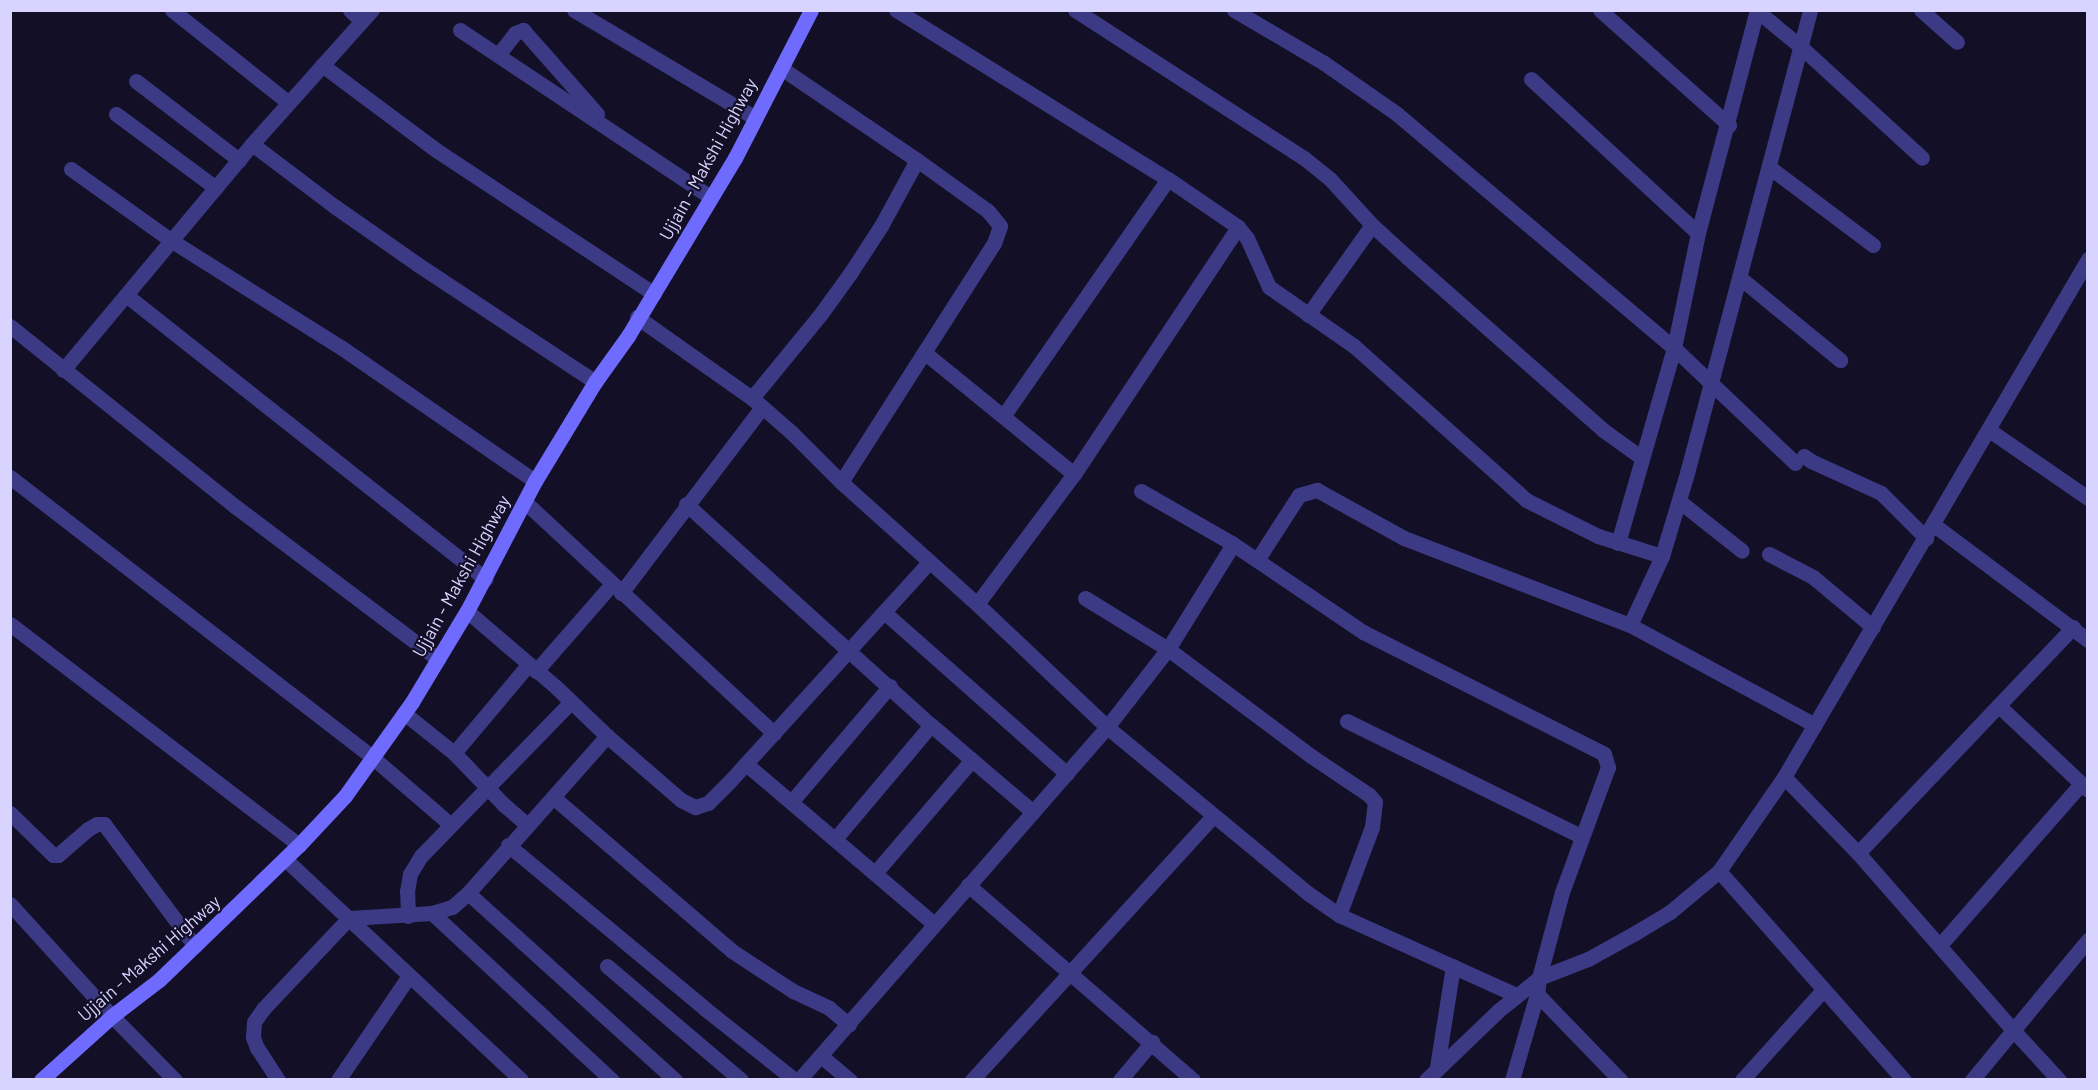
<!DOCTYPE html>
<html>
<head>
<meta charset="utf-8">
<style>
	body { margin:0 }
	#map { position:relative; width:2098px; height:1090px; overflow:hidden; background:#130f26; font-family:Barlow,sans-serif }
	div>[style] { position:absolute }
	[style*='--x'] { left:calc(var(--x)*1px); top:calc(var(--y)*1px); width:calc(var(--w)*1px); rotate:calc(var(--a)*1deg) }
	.street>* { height:15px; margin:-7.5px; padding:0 7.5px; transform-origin:7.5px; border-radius:7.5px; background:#3d3a85 }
	.secondary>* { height:15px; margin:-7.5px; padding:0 7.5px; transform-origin:7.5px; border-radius:7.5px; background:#6f6bff }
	span { translate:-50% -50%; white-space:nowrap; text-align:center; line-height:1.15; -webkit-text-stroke:4.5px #130f26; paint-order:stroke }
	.street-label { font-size:18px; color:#d9d4ff }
	.frame { position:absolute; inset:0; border:12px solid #d9d4ff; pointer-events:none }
</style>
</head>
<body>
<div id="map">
	<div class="street">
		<div style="--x:172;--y:10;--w:149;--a:38.5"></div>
		<div style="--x:350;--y:10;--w:16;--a:43"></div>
		<div style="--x:574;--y:10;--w:211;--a:30.8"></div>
		<div style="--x:896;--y:10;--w:320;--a:31.9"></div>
		<div style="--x:1168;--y:179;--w:85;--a:34.4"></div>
		<div style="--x:1238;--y:227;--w:14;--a:51"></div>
		<div style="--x:1247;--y:238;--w:54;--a:65.8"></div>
		<div style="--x:1269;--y:287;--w:103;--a:34.8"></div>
		<div style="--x:1354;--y:346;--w:231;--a:41.8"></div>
		<div style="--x:1526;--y:500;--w:80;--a:26.6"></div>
		<div style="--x:1598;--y:536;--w:67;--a:17.4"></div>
		<div style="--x:1075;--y:10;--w:273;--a:32.9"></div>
		<div style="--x:1304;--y:158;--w:33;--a:39"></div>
		<div style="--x:1330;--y:179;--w:62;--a:47.6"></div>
		<div style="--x:1372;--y:225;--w:47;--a:42.4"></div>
		<div style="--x:1407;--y:257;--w:261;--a:41.4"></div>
		<div style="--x:1603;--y:430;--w:48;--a:35.7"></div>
		<div style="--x:1234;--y:10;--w:104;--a:30.5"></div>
		<div style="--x:1324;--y:63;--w:89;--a:34.9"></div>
		<div style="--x:1397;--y:114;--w:363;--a:40.2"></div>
		<div style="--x:1674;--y:348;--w:167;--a:43.5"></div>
		<div style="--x:1600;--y:10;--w:173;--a:41.7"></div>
		<div style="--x:1756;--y:10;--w:58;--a:39.4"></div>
		<div style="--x:1801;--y:47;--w:164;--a:42.5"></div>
		<div style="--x:1921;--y:10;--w:48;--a:41.6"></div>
		<div style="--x:460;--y:30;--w:301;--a:33.7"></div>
		<div style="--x:498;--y:55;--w:28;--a:-52"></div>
		<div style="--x:515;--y:33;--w:9;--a:-21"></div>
		<div style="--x:523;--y:30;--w:112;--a:48.6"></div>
		<div style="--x:322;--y:65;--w:142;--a:36.7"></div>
		<div style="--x:436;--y:150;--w:261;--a:33.4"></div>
		<div style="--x:781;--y:68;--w:164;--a:34.1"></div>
		<div style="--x:917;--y:160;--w:87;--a:35.7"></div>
		<div style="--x:988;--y:211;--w:19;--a:51"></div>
		<div style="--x:1000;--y:226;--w:18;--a:109"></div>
		<div style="--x:994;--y:243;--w:284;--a:122.6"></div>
		<div style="--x:1531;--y:79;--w:227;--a:42.7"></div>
		<div style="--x:136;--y:81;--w:130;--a:37.5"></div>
		<div style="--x:116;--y:114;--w:124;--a:36.5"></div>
		<div style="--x:252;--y:144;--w:103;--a:37.1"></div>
		<div style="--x:334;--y:206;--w:101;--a:34.9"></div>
		<div style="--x:417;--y:264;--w:214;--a:33.5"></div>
		<div style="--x:1769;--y:167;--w:130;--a:36.9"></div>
		<div style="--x:71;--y:169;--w:124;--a:35.5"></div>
		<div style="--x:172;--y:241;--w:201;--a:32.2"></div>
		<div style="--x:342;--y:348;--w:234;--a:34.6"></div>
		<div style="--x:1739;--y:277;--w:131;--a:39.4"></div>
		<div style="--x:126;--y:295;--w:458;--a:38.3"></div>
		<div style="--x:1308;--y:315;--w:110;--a:-54.6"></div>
		<div style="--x:637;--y:317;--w:141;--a:35.2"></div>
		<div style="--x:752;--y:398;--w:53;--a:41.2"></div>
		<div style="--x:792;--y:433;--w:69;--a:45"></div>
		<div style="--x:841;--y:482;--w:183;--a:41.9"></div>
		<div style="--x:977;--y:604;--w:179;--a:43.4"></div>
		<div style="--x:1107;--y:727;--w:262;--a:39.6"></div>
		<div style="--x:1309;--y:894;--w:37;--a:35"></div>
		<div style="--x:1339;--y:915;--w:194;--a:24.3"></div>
		<div style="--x:10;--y:326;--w:290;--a:38.7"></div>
		<div style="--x:236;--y:507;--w:253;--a:37"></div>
		<div style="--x:925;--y:353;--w:192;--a:39.1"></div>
		<div style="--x:63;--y:370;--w:295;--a:-50.1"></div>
		<div style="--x:252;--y:144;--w:180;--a:-48.2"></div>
		<div style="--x:752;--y:398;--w:107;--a:-50.7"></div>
		<div style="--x:820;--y:315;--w:53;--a:-54.2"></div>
		<div style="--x:851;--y:272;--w:55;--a:-56.9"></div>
		<div style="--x:881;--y:226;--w:75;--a:-61.4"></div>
		<div style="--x:1004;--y:415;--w:287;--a:-55.2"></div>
		<div style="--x:1989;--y:430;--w:120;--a:34.5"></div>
		<div style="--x:1804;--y:456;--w:9;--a:36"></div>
		<div style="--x:1811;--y:461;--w:77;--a:24.6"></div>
		<div style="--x:1881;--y:493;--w:64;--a:45"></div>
		<div style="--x:10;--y:477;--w:458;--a:37.7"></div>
		<div style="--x:372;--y:757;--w:104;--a:40.7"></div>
		<div style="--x:1141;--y:491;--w:106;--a:29.9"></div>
		<div style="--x:1233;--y:544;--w:157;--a:34.1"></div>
		<div style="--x:1363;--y:632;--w:270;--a:26.8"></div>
		<div style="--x:1604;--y:754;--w:14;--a:73"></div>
		<div style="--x:1608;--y:767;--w:133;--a:110.2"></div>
		<div style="--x:1562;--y:892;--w:89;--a:105"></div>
		<div style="--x:1539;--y:978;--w:16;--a:97"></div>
		<div style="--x:1537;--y:994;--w:90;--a:106.2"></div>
		<div style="--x:1679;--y:501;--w:80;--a:38.4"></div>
		<div style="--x:525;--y:502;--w:340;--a:42.9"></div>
		<div style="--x:686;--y:504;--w:330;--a:42.1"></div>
		<div style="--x:931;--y:725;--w:134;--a:40.5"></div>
		<div style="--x:1934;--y:525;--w:192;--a:36.8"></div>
		<div style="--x:1618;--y:543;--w:203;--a:-74"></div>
		<div style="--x:1674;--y:348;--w:117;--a:-78.2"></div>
		<div style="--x:1698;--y:233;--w:231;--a:-75.2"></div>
		<div style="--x:1769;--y:554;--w:50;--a:27.6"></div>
		<div style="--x:1813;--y:577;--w:78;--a:39.8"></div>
		<div style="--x:1257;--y:560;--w:77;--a:-57.1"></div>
		<div style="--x:1299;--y:495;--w:19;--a:-16"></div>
		<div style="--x:1317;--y:490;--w:99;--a:28.9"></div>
		<div style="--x:1404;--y:538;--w:242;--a:21.1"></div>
		<div style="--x:1630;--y:625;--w:210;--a:28.4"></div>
		<div style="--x:621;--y:593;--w:233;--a:-52.8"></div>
		<div style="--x:1085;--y:598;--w:97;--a:31.6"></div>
		<div style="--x:1168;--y:649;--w:179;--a:36.8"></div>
		<div style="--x:1311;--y:756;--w:70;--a:33.9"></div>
		<div style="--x:1369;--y:795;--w:9;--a:49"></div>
		<div style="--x:1375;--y:802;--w:25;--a:97"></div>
		<div style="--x:1372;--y:827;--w:94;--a:110.6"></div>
		<div style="--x:977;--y:604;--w:162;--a:-53.3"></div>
		<div style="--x:1074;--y:474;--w:296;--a:-56.4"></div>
		<div style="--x:467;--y:611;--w:118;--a:40.5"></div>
		<div style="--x:557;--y:688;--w:69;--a:43.8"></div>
		<div style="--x:607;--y:736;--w:98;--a:40.9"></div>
		<div style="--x:681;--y:800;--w:16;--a:27"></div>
		<div style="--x:695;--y:807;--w:14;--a:-17"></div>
		<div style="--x:708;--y:803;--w:31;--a:-45"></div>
		<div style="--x:730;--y:781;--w:296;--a:-47.7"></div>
		<div style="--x:884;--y:612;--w:244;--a:41.5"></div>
		<div style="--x:10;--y:624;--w:364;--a:37.4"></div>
		<div style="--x:1630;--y:625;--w:76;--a:-65.1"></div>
		<div style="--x:1662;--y:556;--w:87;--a:-73.2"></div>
		<div style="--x:1687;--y:473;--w:479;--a:-75.1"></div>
		<div style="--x:536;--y:671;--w:116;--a:-48.9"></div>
		<div style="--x:1999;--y:706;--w:122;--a:43.3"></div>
		<div style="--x:404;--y:713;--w:64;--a:38.7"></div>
		<div style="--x:454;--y:753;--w:71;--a:46.1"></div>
		<div style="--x:503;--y:804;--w:32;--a:41"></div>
		<div style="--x:1347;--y:721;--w:261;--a:26.2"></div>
		<div style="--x:454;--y:753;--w:116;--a:-49.9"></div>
		<div style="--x:746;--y:764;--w:247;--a:40.4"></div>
		<div style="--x:1784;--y:777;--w:106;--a:45.8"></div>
		<div style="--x:1858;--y:853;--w:235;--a:48.8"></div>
		<div style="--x:2013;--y:1030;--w:68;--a:47.4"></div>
		<div style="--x:553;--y:797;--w:236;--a:40.7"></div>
		<div style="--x:732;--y:951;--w:73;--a:33.3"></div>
		<div style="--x:793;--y:991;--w:40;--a:25"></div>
		<div style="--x:829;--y:1008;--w:26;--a:40"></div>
		<div style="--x:792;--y:801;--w:151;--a:-49.6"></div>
		<div style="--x:10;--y:813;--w:60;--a:44.3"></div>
		<div style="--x:53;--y:855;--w:5;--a:0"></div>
		<div style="--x:58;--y:855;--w:40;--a:-41"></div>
		<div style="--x:88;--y:829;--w:10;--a:-29"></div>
		<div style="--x:97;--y:824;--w:7;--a:0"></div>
		<div style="--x:104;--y:824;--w:152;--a:53.3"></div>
		<div style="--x:835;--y:839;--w:149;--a:-49.9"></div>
		<div style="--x:508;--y:845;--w:255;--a:39.7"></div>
		<div style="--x:704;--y:1008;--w:116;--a:38.4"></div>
		<div style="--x:1858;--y:853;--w:312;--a:-46.4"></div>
		<div style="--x:285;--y:859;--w:323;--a:43.1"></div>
		<div style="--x:1719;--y:871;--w:279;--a:48.5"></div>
		<div style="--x:875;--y:873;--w:149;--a:-49.4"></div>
		<div style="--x:968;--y:885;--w:298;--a:40.9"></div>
		<div style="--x:468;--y:893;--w:279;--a:42.1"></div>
		<div style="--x:10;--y:904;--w:151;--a:47.7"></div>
		<div style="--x:112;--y:1016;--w:90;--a:45.5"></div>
		<div style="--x:432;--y:913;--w:246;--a:42.9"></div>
		<div style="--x:408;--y:916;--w:25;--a:-92"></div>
		<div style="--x:407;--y:891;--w:17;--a:-80"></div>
		<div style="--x:410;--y:874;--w:21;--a:-59"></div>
		<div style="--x:421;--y:856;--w:215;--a:-45.8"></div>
		<div style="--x:1940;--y:945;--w:214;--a:-48.8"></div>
		<div style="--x:607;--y:966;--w:176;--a:40.4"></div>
		<div style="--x:1537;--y:994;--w:120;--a:46"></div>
		<div style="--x:821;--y:1056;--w:38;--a:40"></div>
		<div style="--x:1437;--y:1067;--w:102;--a:-81"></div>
		<div style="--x:278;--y:1080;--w:38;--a:-123"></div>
		<div style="--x:257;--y:1048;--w:12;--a:-110"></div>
		<div style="--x:253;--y:1037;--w:15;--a:-86"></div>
		<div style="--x:254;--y:1022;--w:16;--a:-55"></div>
		<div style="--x:263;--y:1009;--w:125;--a:-46.6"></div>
		<div style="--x:349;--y:918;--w:83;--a:-3.4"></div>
		<div style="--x:432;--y:913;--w:21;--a:-17"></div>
		<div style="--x:452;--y:907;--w:21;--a:-41"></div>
		<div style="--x:468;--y:893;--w:210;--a:-48.5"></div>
		<div style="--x:338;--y:1080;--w:126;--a:-55.7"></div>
		<div style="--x:799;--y:1080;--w:468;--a:-48.9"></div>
		<div style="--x:1107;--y:727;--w:99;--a:-52"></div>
		<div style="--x:1168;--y:649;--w:123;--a:-58.2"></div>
		<div style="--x:972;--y:1080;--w:357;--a:-47.6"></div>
		<div style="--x:1120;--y:1080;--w:50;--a:-49.9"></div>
		<div style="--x:1426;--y:1080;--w:101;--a:-43.8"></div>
		<div style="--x:1499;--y:1010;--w:51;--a:-38.7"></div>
		<div style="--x:1539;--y:978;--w:53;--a:-21.2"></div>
		<div style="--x:1588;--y:959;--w:54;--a:-29"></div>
		<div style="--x:1635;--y:933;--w:41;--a:-31"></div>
		<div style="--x:1670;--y:912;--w:64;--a:-39.9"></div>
		<div style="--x:1719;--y:871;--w:114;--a:-55.3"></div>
		<div style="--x:1784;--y:777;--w:601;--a:-59.59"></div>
		<div style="--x:1742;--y:1080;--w:122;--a:-48"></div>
		<div style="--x:1972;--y:1080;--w:182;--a:-50.4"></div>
	</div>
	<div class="secondary">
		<div style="--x:41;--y:1080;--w:96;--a:-42"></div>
		<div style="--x:112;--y:1016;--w:59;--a:-37.5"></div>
		<div style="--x:159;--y:980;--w:194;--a:-44"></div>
		<div style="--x:299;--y:845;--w:67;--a:-46.8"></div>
		<div style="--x:345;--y:796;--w:115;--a:-54.5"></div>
		<div style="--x:412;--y:702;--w:106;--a:-58.9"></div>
		<div style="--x:467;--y:611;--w:147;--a:-62.4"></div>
		<div style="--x:535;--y:481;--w:116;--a:-58.8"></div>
		<div style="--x:595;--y:382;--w:57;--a:-54.3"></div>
		<div style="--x:628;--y:336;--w:208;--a:-59"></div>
		<div style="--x:735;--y:158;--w:166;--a:-62.8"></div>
	</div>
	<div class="street-label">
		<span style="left:708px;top:159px;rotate:-61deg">Ujjain - Makshi Highway</span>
		<span style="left:461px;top:576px;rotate:-61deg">Ujjain - Makshi Highway</span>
		<span style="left:149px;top:958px;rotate:-41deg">Ujjain - Makshi Highway</span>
	</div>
	<div class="frame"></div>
</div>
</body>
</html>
